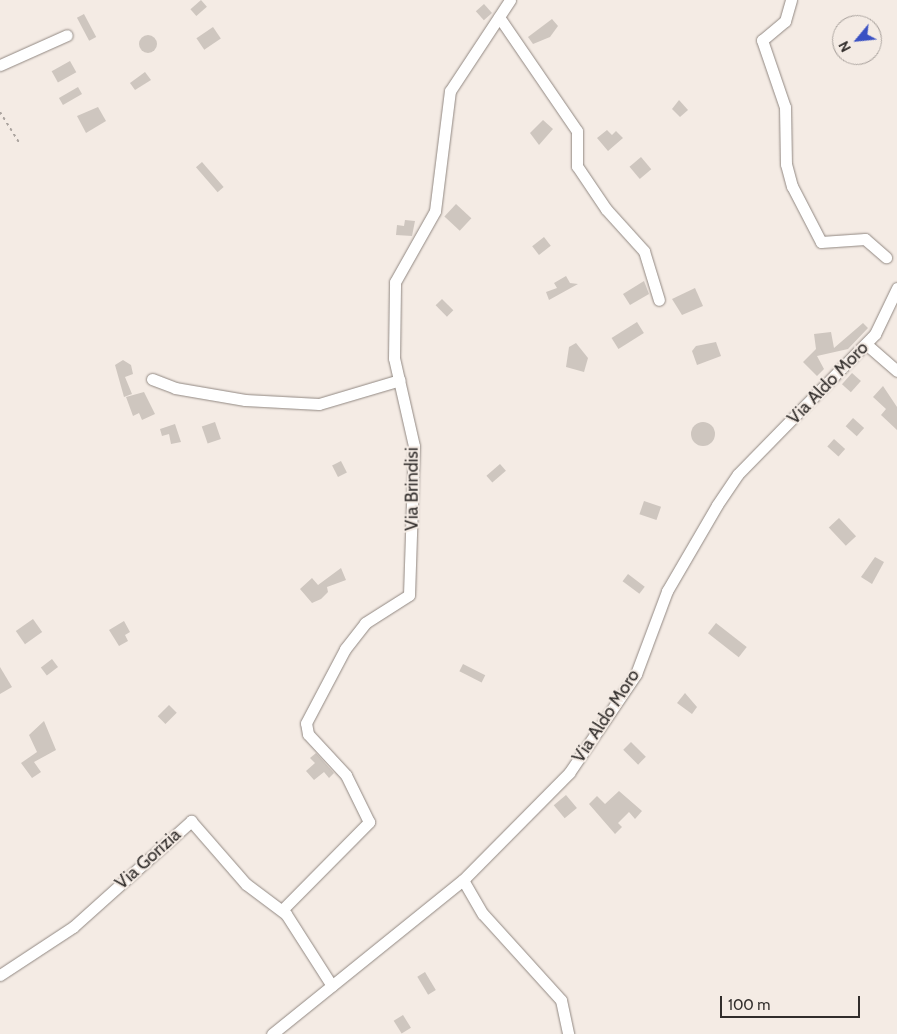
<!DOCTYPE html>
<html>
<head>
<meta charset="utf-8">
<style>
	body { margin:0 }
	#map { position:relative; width:897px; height:1034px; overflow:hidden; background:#f4ebe4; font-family:Cabin,sans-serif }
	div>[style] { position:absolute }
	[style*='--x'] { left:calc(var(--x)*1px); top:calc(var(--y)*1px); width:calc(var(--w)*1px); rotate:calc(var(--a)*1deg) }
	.building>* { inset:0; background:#cec6bf; transform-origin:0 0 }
	.round { border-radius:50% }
	.path>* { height:2px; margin-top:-1px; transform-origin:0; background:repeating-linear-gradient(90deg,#aca5a0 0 2.5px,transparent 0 6.5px) }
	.roads { filter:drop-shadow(0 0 1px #918882) drop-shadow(0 0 1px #918882) }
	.street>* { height:11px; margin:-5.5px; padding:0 5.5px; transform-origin:5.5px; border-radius:5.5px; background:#fff }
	span { translate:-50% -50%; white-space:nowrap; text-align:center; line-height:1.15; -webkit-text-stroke:4px #f4ebe4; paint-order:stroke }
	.street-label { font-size:18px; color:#312d2b }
	.north { position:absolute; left:832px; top:15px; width:50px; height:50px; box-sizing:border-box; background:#f4ebe4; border:1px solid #a69f9a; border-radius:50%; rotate:242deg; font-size:14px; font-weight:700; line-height:20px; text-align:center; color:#312d2b }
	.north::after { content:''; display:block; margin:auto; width:18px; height:22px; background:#3a51c3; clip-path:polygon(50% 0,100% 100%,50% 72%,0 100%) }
	.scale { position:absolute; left:720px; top:996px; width:140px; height:22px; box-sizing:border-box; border:2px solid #312d2b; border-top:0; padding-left:6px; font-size:15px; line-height:18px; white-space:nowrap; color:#312d2b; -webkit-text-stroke:4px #f4ebe4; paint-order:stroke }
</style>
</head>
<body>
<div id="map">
	<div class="building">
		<div style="left:201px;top:0;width:9px;height:14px;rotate:49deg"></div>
		<div style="left:484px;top:4px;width:12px;height:11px;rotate:48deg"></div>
		<div style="left:84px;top:14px;width:26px;height:8px;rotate:62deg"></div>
		<div style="clip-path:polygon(552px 19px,558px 26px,550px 37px,533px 44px,528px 37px)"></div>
		<div style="left:213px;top:27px;width:14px;height:20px;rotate:56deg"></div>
		<div class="round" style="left:139px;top:35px;width:18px;height:18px"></div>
		<div style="left:70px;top:61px;width:13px;height:21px;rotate:61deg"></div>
		<div style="clip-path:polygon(145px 72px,151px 80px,135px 90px,130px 83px)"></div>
		<div style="left:78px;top:87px;width:8px;height:22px;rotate:60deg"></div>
		<div style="clip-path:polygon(679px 100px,688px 110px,680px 117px,672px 109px)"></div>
		<div style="clip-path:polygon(98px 107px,106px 121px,86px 133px,77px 116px)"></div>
		<div style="clip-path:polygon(543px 120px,553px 129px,539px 145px,530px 133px)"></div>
		<div style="clip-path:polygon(607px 130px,612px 135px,616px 131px,623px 138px,608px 151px,597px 138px)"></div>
		<div style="left:641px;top:157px;width:16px;height:15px;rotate:50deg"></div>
		<div style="left:202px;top:162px;width:33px;height:8px;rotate:49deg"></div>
		<div style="left:456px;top:204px;width:21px;height:17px;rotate:43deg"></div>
		<div style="clip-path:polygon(405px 220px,415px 221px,412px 236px,396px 235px,397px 225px,404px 226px)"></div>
		<div style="left:544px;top:237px;width:11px;height:15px;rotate:52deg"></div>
		<div style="clip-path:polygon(566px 276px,570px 283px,578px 284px,549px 300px,546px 292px,557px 288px,554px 283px)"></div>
		<div style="clip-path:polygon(644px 281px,649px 294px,630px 305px,623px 294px)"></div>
		<div style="clip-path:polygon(695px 288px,703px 306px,682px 315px,672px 299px)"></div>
		<div style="left:442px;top:299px;width:16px;height:9px;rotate:45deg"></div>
		<div style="left:637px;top:322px;width:13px;height:30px;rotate:58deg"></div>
		<div style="clip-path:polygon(863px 323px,868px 328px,848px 349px,817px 356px,824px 369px,817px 376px,803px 362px,816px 349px,814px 334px,831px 332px,834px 348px)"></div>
		<div style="clip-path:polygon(716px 342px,721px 356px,697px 365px,692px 351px,696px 346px)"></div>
		<div style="clip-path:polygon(576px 343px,588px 358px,584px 372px,566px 367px,569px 347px)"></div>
		<div style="clip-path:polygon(123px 360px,131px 365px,133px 374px,125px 377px,132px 394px,124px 397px,115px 365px)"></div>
		<div style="left:852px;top:373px;width:12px;height:15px;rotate:42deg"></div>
		<div style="clip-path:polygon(883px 386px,897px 407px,897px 430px,881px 415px,886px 409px,873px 397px)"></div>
		<div style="clip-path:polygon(144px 392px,155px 414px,142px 420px,139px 413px,133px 416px,126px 397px)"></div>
		<div style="left:853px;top:418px;width:15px;height:11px;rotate:42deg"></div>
		<div class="round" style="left:691px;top:422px;width:24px;height:24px"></div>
		<div style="left:215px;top:422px;width:18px;height:14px;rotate:71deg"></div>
		<div style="clip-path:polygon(175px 424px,181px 442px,171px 444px,169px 434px,162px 436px,160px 429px)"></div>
		<div style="left:834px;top:439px;width:15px;height:10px;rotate:42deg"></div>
		<div style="left:341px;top:461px;width:13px;height:10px;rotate:63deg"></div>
		<div style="left:500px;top:464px;width:9px;height:18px;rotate:49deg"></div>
		<div style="left:644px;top:501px;width:18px;height:14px;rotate:19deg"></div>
		<div style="left:839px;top:518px;width:25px;height:14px;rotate:47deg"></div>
		<div style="clip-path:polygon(875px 557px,884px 562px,872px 584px,861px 577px)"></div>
		<div style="clip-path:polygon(341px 568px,346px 580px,327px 587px,328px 592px,321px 599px,312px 603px,300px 589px,312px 578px,318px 585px)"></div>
		<div style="left:628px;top:574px;width:21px;height:9px;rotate:37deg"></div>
		<div style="left:33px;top:619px;width:16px;height:21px;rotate:55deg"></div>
		<div style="clip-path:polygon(124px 621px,130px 632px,125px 635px,128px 641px,119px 646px,109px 630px)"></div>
		<div style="left:716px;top:623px;width:39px;height:13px;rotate:38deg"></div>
		<div style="left:52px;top:659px;width:10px;height:14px;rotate:53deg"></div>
		<div style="left:463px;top:664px;width:25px;height:8px;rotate:27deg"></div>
		<div style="clip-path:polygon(0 667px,12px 687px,0 694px)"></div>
		<div style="clip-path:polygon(685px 693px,697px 707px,692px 714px,677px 703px)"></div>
		<div style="left:169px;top:705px;width:11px;height:16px;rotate:45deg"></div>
		<div style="clip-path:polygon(44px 721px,56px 750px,34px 762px,41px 772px,32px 778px,21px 763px,37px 752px,29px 735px)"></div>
		<div style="left:631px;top:742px;width:21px;height:11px;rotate:45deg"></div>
		<div style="clip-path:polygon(316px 753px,334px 773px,329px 778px,324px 772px,314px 780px,306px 771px,315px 763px,310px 758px)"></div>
		<div style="clip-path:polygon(619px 791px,642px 811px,635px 819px,629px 812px,618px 823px,622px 827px,615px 834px,589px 804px,597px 796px,605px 804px)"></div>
		<div style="left:566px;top:795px;width:17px;height:16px;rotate:50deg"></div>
		<div style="left:425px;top:972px;width:21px;height:9px;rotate:59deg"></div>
		<div style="left:403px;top:1015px;width:15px;height:11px;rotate:58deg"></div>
	</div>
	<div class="path">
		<div style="--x:0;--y:112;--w:36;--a:58"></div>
	</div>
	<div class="roads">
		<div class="street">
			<div style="--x:791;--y:0;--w:22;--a:106"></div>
			<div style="--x:785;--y:21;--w:30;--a:140"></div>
			<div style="--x:762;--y:40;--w:71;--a:71.1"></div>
			<div style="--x:785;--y:107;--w:57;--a:89"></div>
			<div style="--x:786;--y:164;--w:23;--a:75"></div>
			<div style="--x:792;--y:186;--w:63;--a:62.6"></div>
			<div style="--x:821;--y:242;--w:44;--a:-3.9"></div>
			<div style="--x:865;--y:239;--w:28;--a:41"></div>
			<div style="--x:499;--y:17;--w:138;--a:55.6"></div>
			<div style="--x:577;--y:131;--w:35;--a:90"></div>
			<div style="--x:577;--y:166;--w:52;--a:56"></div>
			<div style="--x:606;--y:209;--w:57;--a:47.9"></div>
			<div style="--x:644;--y:251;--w:51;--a:73"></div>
			<div style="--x:0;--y:65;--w:73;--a:-24.1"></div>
			<div style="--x:866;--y:344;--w:41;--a:41.1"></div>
			<div style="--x:152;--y:379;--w:25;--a:21"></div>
			<div style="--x:175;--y:388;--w:71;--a:9.7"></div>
			<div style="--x:245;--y:400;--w:74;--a:3.1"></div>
			<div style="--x:319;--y:404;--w:84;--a:-16.5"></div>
			<div style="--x:463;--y:880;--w:39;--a:60"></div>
			<div style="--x:483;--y:914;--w:116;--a:47.8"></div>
			<div style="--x:561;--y:1000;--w:35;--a:78"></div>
			<div style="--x:282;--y:910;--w:124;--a:-45.3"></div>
			<div style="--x:369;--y:822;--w:52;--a:-116.1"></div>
			<div style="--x:346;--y:775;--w:56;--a:-132.8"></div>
			<div style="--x:308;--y:734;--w:11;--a:-100"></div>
			<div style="--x:306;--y:723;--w:84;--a:-62.2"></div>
			<div style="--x:345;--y:649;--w:33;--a:-52"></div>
			<div style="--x:365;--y:623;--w:52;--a:-32.5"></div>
			<div style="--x:409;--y:595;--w:149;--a:-88.1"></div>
			<div style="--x:414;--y:446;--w:90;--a:-102.8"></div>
			<div style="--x:394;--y:358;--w:76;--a:-89.2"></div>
			<div style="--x:395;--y:282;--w:81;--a:-60.6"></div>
			<div style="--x:435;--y:211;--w:121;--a:-82.9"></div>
			<div style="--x:450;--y:91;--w:109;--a:-56.6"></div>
			<div style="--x:0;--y:975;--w:87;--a:-33.3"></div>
			<div style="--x:73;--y:927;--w:159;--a:-41.9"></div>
			<div style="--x:191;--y:821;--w:84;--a:48.9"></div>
			<div style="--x:246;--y:884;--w:50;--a:36.9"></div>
			<div style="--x:286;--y:914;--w:85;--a:57.4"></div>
			<div style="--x:272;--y:1034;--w:245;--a:-38.9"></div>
			<div style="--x:463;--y:880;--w:151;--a:-45.3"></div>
			<div style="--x:569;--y:773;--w:120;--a:-55.9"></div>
			<div style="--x:636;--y:674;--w:89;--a:-69.5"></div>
			<div style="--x:667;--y:591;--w:99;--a:-59.8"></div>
			<div style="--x:717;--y:505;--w:37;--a:-56"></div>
			<div style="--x:738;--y:474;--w:196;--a:-45.6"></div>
			<div style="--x:875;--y:334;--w:51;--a:-64.4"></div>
		</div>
	</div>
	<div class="street-label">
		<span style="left:828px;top:383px;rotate:-46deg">Via Aldo Moro</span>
		<span style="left:412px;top:489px;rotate:-90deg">Via Brindisi</span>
		<span style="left:606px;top:716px;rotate:-57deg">Via Aldo Moro</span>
		<span style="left:148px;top:859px;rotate:-42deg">Via Gorizia</span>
	</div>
	<div class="north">N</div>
	<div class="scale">100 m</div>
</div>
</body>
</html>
